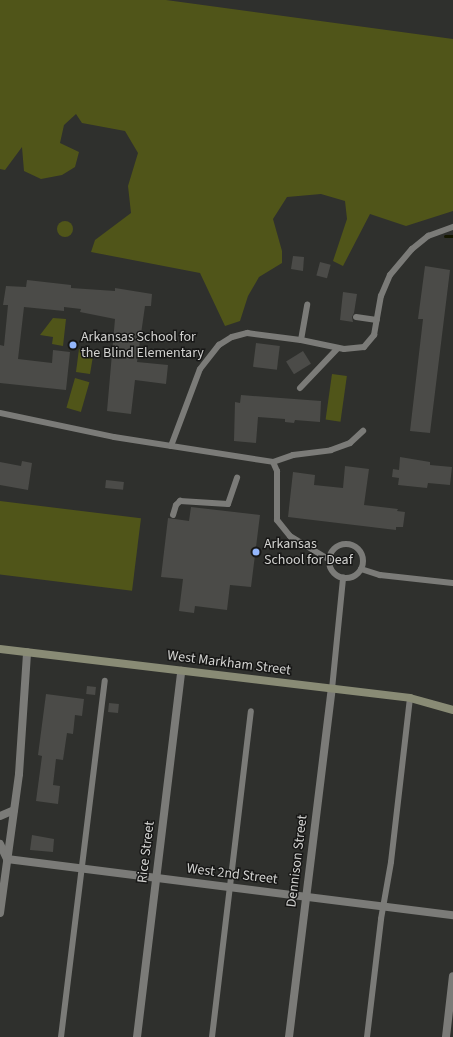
<!DOCTYPE html>
<html>
<head>
<meta charset="utf-8">
<style>
	body { margin:0 }
	#map { position:relative; width:453px; height:1037px; overflow:hidden; background:#2f302d; font-family:"Source Sans 3",sans-serif }
	div>[style] { position:absolute }
	[style*='--x'] { left:calc(var(--x)*1px); top:calc(var(--y)*1px); width:calc(var(--w)*1px); rotate:calc(var(--a)*1deg) }
	.green>* { inset:0; background:#505519; transform-origin:0 0 }
	.round { border-radius:50% }
	.stream>* { height:3px; margin:-1.5px; padding:0 1.5px; transform-origin:1.5px; border-radius:1.5px; background:#151700 }
	.building>* { inset:0; background:#4b4b48; transform-origin:0 0 }
	.lane>* { height:6px; margin:-3px; padding:0 3px; transform-origin:3px; border-radius:3px; background:#7b7b78 }
	.lane>.ring { margin:-3px; padding:0; box-sizing:content-box; background:none; border:6px solid #7b7b78; border-radius:50% }
	.street>* { height:8px; margin:-4px; padding:0 4px; transform-origin:4px; border-radius:4px; background:#7b7b78 }
	.secondary>* { height:8px; margin:-4px; padding:0 4px; transform-origin:4px; border-radius:4px; background:#898b75 }
	.dots>* { width:11px; height:11px; translate:-50% -50%; box-sizing:border-box; border:2px solid #171716; border-radius:50% }
	span { translate:-50% -50%; white-space:nowrap; text-align:center; line-height:1.15; -webkit-text-stroke:3px #171716; paint-order:stroke }
	.poi-label { font-size:14px; color:#d2d2d0 }
	.left { translate:0 -50%; text-align:left }
	.street-label { font-size:14px; color:#d2d2d0 }
</style>
</head>
<body>
<div id="map">
	<div class="green">
		<div style="clip-path:polygon(0 0,166px 0,453px 39px,453px 211px,406px 226px,370px 214px,343px 266px,333px 261px,347px 219px,345px 201px,321px 194px,287px 197px,273px 219px,282px 251px,282px 263px,259px 277px,248px 296px,240px 321px,225px 326px,200px 273px,91px 252px,95px 240px,131px 213px,128px 186px,138px 153px,125px 131px,82px 123px,76px 114px,64px 125px,60px 143px,79px 152px,75px 167px,62px 175px,41px 179px,24px 171px,22px 147px,5px 170px,0 169px)"></div>
		<div class="round" style="left:57px;top:221px;width:16px;height:16px"></div>
		<div style="clip-path:polygon(53px 318px,66px 319px,63px 346px,52px 344px,53px 337px,40px 335px)"></div>
		<div style="clip-path:polygon(79px 349px,87px 350px,93px 356px,90px 374px,76px 372px)"></div>
		<div style="left:332px;top:374px;width:15px;height:46px;rotate:8deg"></div>
		<div style="left:75px;top:378px;width:15px;height:31px;rotate:16deg"></div>
		<div style="left:0;top:501px;width:142px;height:73px;rotate:7deg"></div>
	</div>
	<div class="stream">
		<div style="--x:445;--y:236;--w:8;--a:0"></div>
	</div>
	<div class="building">
		<div style="clip-path:polygon(293px 256px,304px 257px,303px 271px,291px 269px)"></div>
		<div style="left:320px;top:262px;width:11px;height:14px;rotate:15deg"></div>
		<div style="clip-path:polygon(425px 266px,450px 270px,430px 433px,410px 431px,423px 319px,418px 319px)"></div>
		<div style="clip-path:polygon(27px 280px,71px 285px,71px 288px,115px 291px,115px 288px,152px 294px,151px 306px,145px 306px,137px 362px,168px 365px,166px 384px,135px 380px,131px 414px,107px 411px,115px 319px,80px 312px,81px 309px,64px 307px,64px 311px,24px 307px,18px 359px,52px 363px,53px 350px,70px 352px,66px 390px,0 383px,0 345px,4px 346px,8px 305px,3px 305px,6px 286px,26px 287px)"></div>
		<div style="clip-path:polygon(343px 292px,357px 294px,354px 313px,352px 317px,353px 322px,340px 320px)"></div>
		<div style="left:256px;top:343px;width:24px;height:24px;rotate:7deg"></div>
		<div style="left:303px;top:351px;width:15px;height:20px;rotate:58deg"></div>
		<div style="clip-path:polygon(241px 395px,321px 401px,320px 422px,295px 420px,294px 423px,285px 422px,285px 419px,258px 417px,256px 443px,234px 441px,235px 402px,240px 403px)"></div>
		<div style="clip-path:polygon(400px 457px,430px 462px,430px 465px,452px 467px,450px 485px,428px 483px,427px 488px,398px 485px,399px 478px,392px 477px,393px 469px,399px 470px)"></div>
		<div style="clip-path:polygon(22px 461px,32px 463px,28px 490px,0 485px,0 462px,21px 466px)"></div>
		<div style="clip-path:polygon(345px 466px,369px 469px,364px 505px,398px 509px,397px 511px,405px 512px,403px 527px,396px 527px,396px 530px,288px 517px,293px 472px,315px 475px,314px 485px,343px 488px)"></div>
		<div style="left:106px;top:480px;width:18px;height:8px;rotate:6deg"></div>
		<div style="clip-path:polygon(191px 507px,260px 515px,251px 587px,230px 585px,227px 610px,195px 606px,194px 613px,179px 611px,183px 579px,161px 577px,168px 518px,189px 521px)"></div>
		<div style="left:87px;top:686px;width:9px;height:8px;rotate:6deg"></div>
		<div style="clip-path:polygon(46px 694px,84px 699px,82px 716px,75px 715px,73px 734px,67px 733px,63px 760px,56px 759px,53px 785px,60px 786px,58px 804px,36px 801px,42px 756px,38px 755px)"></div>
		<div style="left:109px;top:703px;width:10px;height:9px;rotate:6deg"></div>
		<div style="clip-path:polygon(32px 835px,54px 839px,53px 852px,30px 850px)"></div>
	</div>
	<div class="lane">
		<div style="--x:356;--y:317;--w:21;--a:8"></div>
		<div style="--x:301;--y:340;--w:36;--a:-80"></div>
		<div style="--x:300;--y:388;--w:55;--a:-46.5"></div>
		<div style="--x:0;--y:413;--w:116;--a:11.9"></div>
		<div style="--x:114;--y:437;--w:161;--a:8.9"></div>
		<div style="--x:273;--y:462;--w:10;--a:66"></div>
		<div style="--x:277;--y:471;--w:49;--a:90"></div>
		<div style="--x:277;--y:520;--w:21;--a:51"></div>
		<div style="--x:290;--y:536;--w:44;--a:31.2"></div>
		<div style="--x:171;--y:446;--w:82;--a:-69.4"></div>
		<div style="--x:200;--y:369;--w:31;--a:-52"></div>
		<div style="--x:219;--y:345;--w:15;--a:-32"></div>
		<div style="--x:232;--y:337;--w:16;--a:-15"></div>
		<div style="--x:247;--y:333;--w:54;--a:7.4"></div>
		<div style="--x:301;--y:340;--w:44;--a:11.8"></div>
		<div style="--x:344;--y:349;--w:20;--a:-6"></div>
		<div style="--x:364;--y:347;--w:16;--a:-50"></div>
		<div style="--x:374;--y:335;--w:40;--a:-80"></div>
		<div style="--x:381;--y:296;--w:23;--a:-67"></div>
		<div style="--x:390;--y:275;--w:34;--a:-50"></div>
		<div style="--x:412;--y:249;--w:21;--a:-39"></div>
		<div style="--x:428;--y:236;--w:27;--a:-20"></div>
		<div style="--x:273;--y:462;--w:21;--a:-19"></div>
		<div style="--x:293;--y:455;--w:38;--a:-7"></div>
		<div style="--x:331;--y:450;--w:20;--a:-20"></div>
		<div style="--x:350;--y:443;--w:18;--a:-43"></div>
		<div style="--x:173;--y:515;--w:10;--a:-73"></div>
		<div style="--x:176;--y:505;--w:6;--a:-45"></div>
		<div style="--x:180;--y:501;--w:48;--a:3.6"></div>
		<div style="--x:228;--y:504;--w:28;--a:-71"></div>
		<div class="ring" style="left:329px;top:544px;width:28px;height:28px"></div>
		<div style="--x:361;--y:569;--w:20;--a:18"></div>
		<div style="--x:380;--y:575;--w:73;--a:6.3"></div>
		<div style="--x:332;--y:689;--w:112;--a:-84.3"></div>
		<div style="--x:61;--y:1037;--w:359;--a:-83"></div>
		<div style="--x:212;--y:1037;--w:328;--a:-83.2"></div>
		<div style="--x:367;--y:1037;--w:119;--a:-83.2"></div>
		<div style="--x:381;--y:919;--w:58;--a:-80"></div>
		<div style="--x:391;--y:862;--w:165;--a:-83.4"></div>
	</div>
	<div class="street">
		<div style="--x:0;--y:816;--w:15;--a:-23"></div>
		<div style="--x:0;--y:844;--w:17;--a:65"></div>
		<div style="--x:7;--y:859;--w:450;--a:7.2"></div>
		<div style="--x:0;--y:913;--w:140;--a:-82.2"></div>
		<div style="--x:19;--y:774;--w:122;--a:-86.2"></div>
		<div style="--x:137;--y:1037;--w:369;--a:-83.1"></div>
		<div style="--x:289;--y:1037;--w:351;--a:-83"></div>
		<div style="--x:446;--y:1037;--w:61;--a:-83.5"></div>
	</div>
	<div class="secondary">
		<div style="--x:0;--y:649;--w:413;--a:6.8"></div>
		<div style="--x:410;--y:698;--w:45;--a:15.6"></div>
	</div>
	<div class="dots">
		<div style="left:73px;top:345px;background:#94b7fd"></div>
		<div style="left:256px;top:552px;background:#94b7fd"></div>
	</div>
	<div class="poi-label">
		<span class="left" style="left:81px;top:345px">Arkansas School for<br>the Blind Elementary</span>
		<span class="left" style="left:264px;top:552px">Arkansas<br>School for Deaf</span>
	</div>
	<div class="street-label">
		<span style="left:229px;top:663px;rotate:7deg">West Markham Street</span>
		<span style="left:146px;top:852px;rotate:-83deg">Rice Street</span>
		<span style="left:297px;top:861px;rotate:-83deg">Dennison Street</span>
		<span style="left:232px;top:874px;rotate:7deg">West 2nd Street</span>
	</div>
</div>
</body>
</html>
